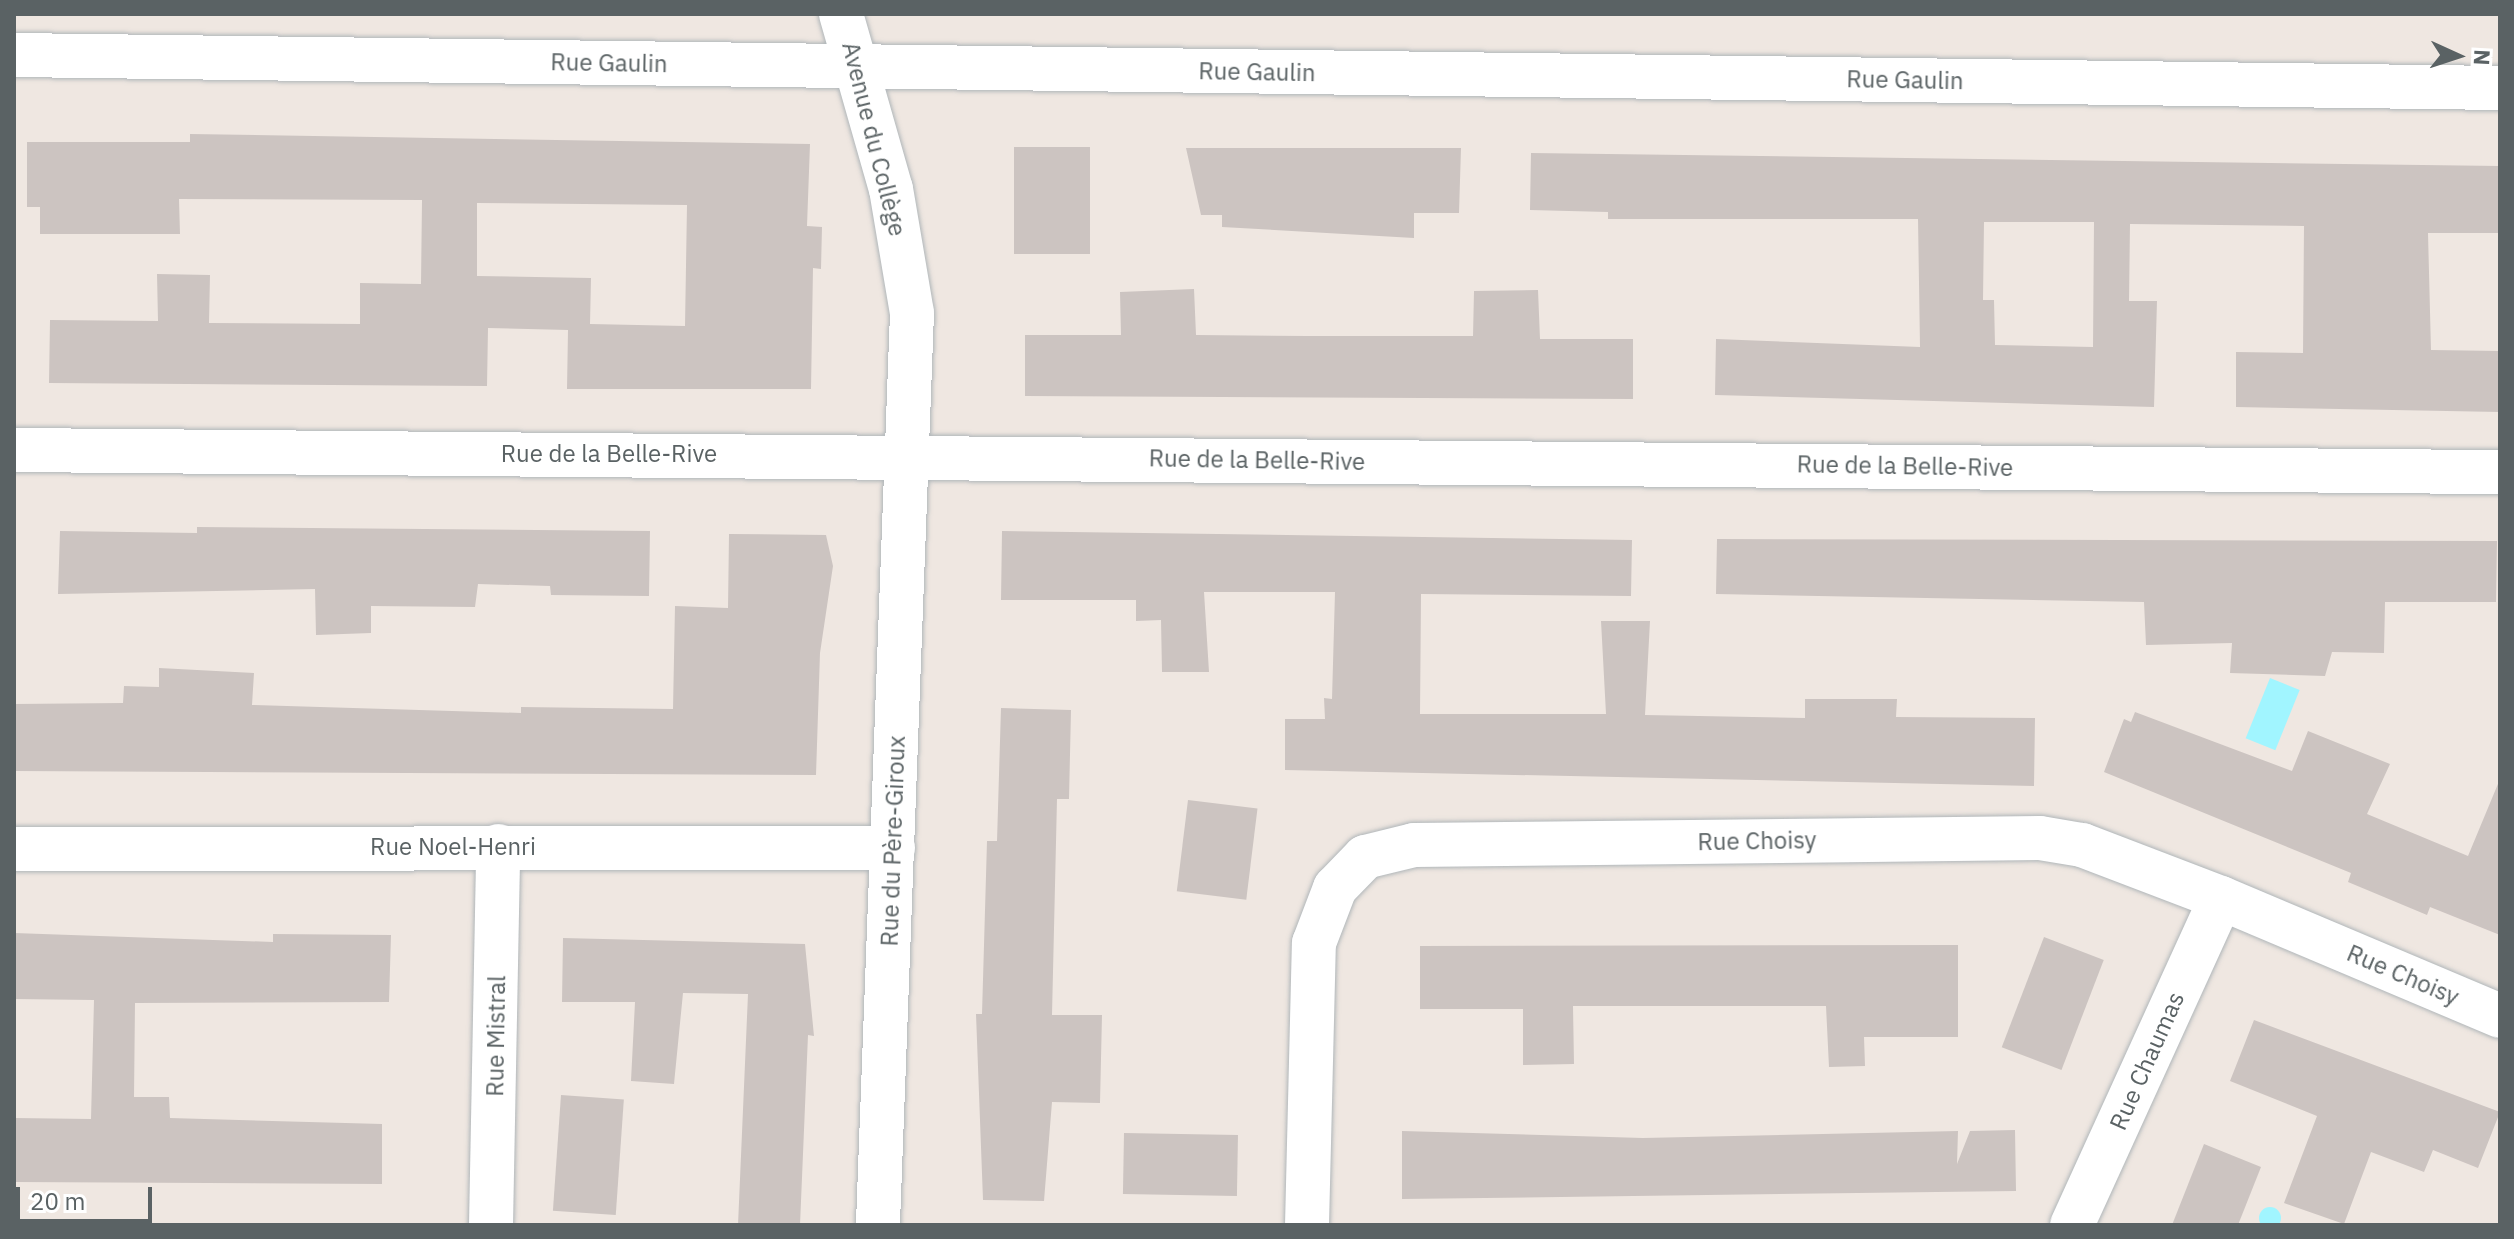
<!DOCTYPE html>
<html>
<head>
<meta charset="utf-8">
<style>
	body { margin:0 }
	#map { position:relative; width:2514px; height:1239px; overflow:hidden; background:#efe7e1; font-family:"IBM Plex Sans",sans-serif }
	div>[style] { position:absolute }
	[style*='--x'] { left:calc(var(--x)*1px); top:calc(var(--y)*1px); width:calc(var(--w)*1px); rotate:calc(var(--a)*1deg) }
	.water>* { inset:0; background:#a1f5ff; transform-origin:0 0 }
	.round { border-radius:50% }
	.building>* { inset:0; background:#ccc4c1; transform-origin:0 0 }
	.roads { filter:drop-shadow(0 0 2px #b0b6b9) drop-shadow(0 0 2px #b0b6b9) }
	.street>* { height:44px; margin:-22px; padding:0 22px; transform-origin:22px; border-radius:22px; background:#fff }
	span { translate:-50% -50%; white-space:nowrap; text-align:center; line-height:1.15; -webkit-text-stroke:6px #fff; paint-order:stroke }
	.street-label { font-size:24px; color:#5a6264 }
	.frame { position:absolute; inset:0; border:16px solid #5a6264; pointer-events:none }
	.north { position:absolute; left:2418px; top:16px; width:80px; height:80px; -webkit-text-stroke:6px #fff; paint-order:stroke; rotate:93deg; font-size:22px; font-weight:700; line-height:32px; text-align:center; color:#5a6264 }
	.north::after { content:''; display:block; margin:auto; width:28px; height:36px; background:#5a6264; clip-path:polygon(50% 0,100% 100%,50% 72%,0 100%) }
	.scale { position:absolute; left:16px; top:1187px; width:136px; height:36px; box-sizing:border-box; border:4px solid #5a6264; border-top:0; padding-left:10px; font-size:24px; line-height:28px; white-space:nowrap; color:#5a6264; -webkit-text-stroke:6px #fff; paint-order:stroke }
</style>
</head>
<body>
<div id="map">
	<div class="water">
		<div style="left:2270px;top:678px;width:32px;height:65px;rotate:22deg"></div>
		<div class="round" style="left:2259px;top:1207px;width:22px;height:22px"></div>
	</div>
	<div class="building">
		<div style="clip-path:polygon(evenodd,190px 134px,810px 144px,807px 226px,822px 227px,821px 269px,813px 268px,811px 389px,567px 389px,568px 330px,488px 328px,487px 386px,49px 383px,50px 320px,158px 321px,157px 274px,210px 275px,209px 323px,360px 324px,360px 283px,421px 284px,422px 200px,179px 199px,180px 234px,40px 234px,40px 207px,27px 207px,27px 142px,190px 142px,190px 134px,477px 203px,687px 205px,685px 326px,590px 324px,591px 278px,477px 276px,477px 203px)"></div>
		<div style="left:1014px;top:147px;width:76px;height:107px"></div>
		<div style="clip-path:polygon(1186px 148px,1461px 148px,1459px 213px,1414px 213px,1414px 238px,1222px 227px,1222px 215px,1201px 215px)"></div>
		<div style="clip-path:polygon(evenodd,1531px 153px,2500px 166px,2500px 233px,2428px 233px,2431px 350px,2500px 351px,2500px 412px,2236px 407px,2236px 352px,2303px 353px,2304px 226px,2130px 224px,2129px 301px,2157px 301px,2154px 407px,1715px 395px,1716px 339px,1920px 347px,1918px 219px,1608px 219px,1608px 212px,1530px 210px,1531px 153px,1984px 222px,2094px 222px,2093px 347px,1995px 345px,1994px 300px,1983px 300px,1984px 222px)"></div>
		<div style="clip-path:polygon(1194px 289px,1196px 335px,1307px 336px,1473px 336px,1474px 291px,1538px 290px,1540px 339px,1633px 339px,1633px 399px,1025px 396px,1025px 335px,1121px 335px,1120px 292px)"></div>
		<div style="clip-path:polygon(197px 527px,650px 531px,649px 596px,551px 595px,550px 586px,478px 584px,475px 607px,371px 606px,371px 633px,316px 635px,315px 589px,58px 594px,60px 531px,197px 533px)"></div>
		<div style="clip-path:polygon(1002px 531px,1632px 540px,1631px 596px,1421px 594px,1420px 714px,1606px 714px,1601px 621px,1650px 621px,1645px 715px,1805px 718px,1805px 699px,1897px 699px,1896px 717px,2035px 718px,2034px 786px,1285px 770px,1285px 719px,1325px 719px,1324px 698px,1332px 699px,1335px 592px,1204px 592px,1209px 672px,1162px 672px,1161px 620px,1136px 621px,1136px 600px,1001px 600px)"></div>
		<div style="clip-path:polygon(729px 534px,826px 535px,833px 566px,820px 653px,816px 775px,14px 771px,14px 704px,123px 703px,124px 686px,159px 687px,159px 668px,254px 673px,252px 705px,521px 713px,521px 707px,673px 709px,675px 606px,728px 608px)"></div>
		<div style="clip-path:polygon(1717px 539px,2497px 541px,2496px 602px,2385px 602px,2384px 653px,2332px 652px,2325px 676px,2230px 673px,2232px 643px,2146px 645px,2144px 602px,1716px 594px)"></div>
		<div style="clip-path:polygon(1001px 708px,1071px 710px,1069px 799px,1057px 799px,1052px 1015px,1102px 1015px,1100px 1103px,1052px 1102px,1044px 1201px,983px 1200px,976px 1014px,982px 1014px,987px 841px,997px 841px)"></div>
		<div style="clip-path:polygon(2135px 712px,2292px 771px,2308px 731px,2390px 764px,2367px 814px,2468px 856px,2500px 779px,2500px 935px,2430px 907px,2427px 915px,2348px 882px,2351px 873px,2104px 772px,2124px 719px,2131px 722px)"></div>
		<div style="left:1188px;top:800px;width:70px;height:92px;rotate:7deg"></div>
		<div style="clip-path:polygon(14px 933px,273px 942px,273px 934px,391px 935px,389px 1002px,135px 1003px,134px 1097px,169px 1097px,170px 1118px,382px 1124px,382px 1184px,14px 1182px,14px 1118px,91px 1119px,94px 1000px,14px 999px)"></div>
		<div style="left:2044px;top:937px;width:64px;height:118px;rotate:21deg"></div>
		<div style="clip-path:polygon(563px 938px,805px 944px,814px 1036px,808px 1035px,800px 1225px,738px 1225px,748px 994px,683px 993px,674px 1084px,631px 1081px,635px 1002px,562px 1002px)"></div>
		<div style="clip-path:polygon(1958px 945px,1958px 1037px,1864px 1037px,1865px 1066px,1829px 1067px,1826px 1006px,1573px 1006px,1574px 1064px,1523px 1065px,1523px 1009px,1420px 1009px,1420px 946px)"></div>
		<div style="clip-path:polygon(2254px 1020px,2500px 1112px,2478px 1168px,2433px 1150px,2424px 1172px,2371px 1152px,2344px 1224px,2284px 1203px,2317px 1116px,2230px 1081px)"></div>
		<div style="left:561px;top:1095px;width:63px;height:116px;rotate:4deg"></div>
		<div style="clip-path:polygon(2015px 1130px,2016px 1191px,1402px 1199px,1402px 1131px,1643px 1138px,1958px 1131px,1957px 1164px,1970px 1131px)"></div>
		<div style="left:1124px;top:1133px;width:114px;height:61px;rotate:1deg"></div>
		<div style="clip-path:polygon(2204px 1144px,2261px 1167px,2238px 1225px,2172px 1225px)"></div>
	</div>
	<div class="roads">
		<div class="street">
			<div style="--x:841;--y:14;--w:182;--a:74.1"></div>
			<div style="--x:891;--y:189;--w:126;--a:80.4"></div>
			<div style="--x:912;--y:313;--w:913;--a:92.14"></div>
			<div style="--x:14;--y:55;--w:2486;--a:0.76"></div>
			<div style="--x:14;--y:450;--w:2486;--a:0.51"></div>
			<div style="--x:14;--y:849;--w:879;--a:-0.07"></div>
			<div style="--x:491;--y:1225;--w:379;--a:-88.9"></div>
			<div style="--x:1307;--y:1225;--w:282;--a:-88.6"></div>
			<div style="--x:1314;--y:943;--w:59;--a:-69.1"></div>
			<div style="--x:1335;--y:888;--w:43;--a:-45.9"></div>
			<div style="--x:1365;--y:857;--w:50;--a:-13.8"></div>
			<div style="--x:1414;--y:845;--w:626;--a:-0.64"></div>
			<div style="--x:2040;--y:838;--w:43;--a:9.5"></div>
			<div style="--x:2082;--y:845;--w:149;--a:20.9"></div>
			<div style="--x:2221;--y:898;--w:303;--a:22.9"></div>
			<div style="--x:2072;--y:1225;--w:359;--a:-65.5"></div>
		</div>
	</div>
	<div class="street-label">
		<span style="left:609px;top:63px;rotate:1deg">Rue Gaulin</span>
		<span style="left:1257px;top:72px;rotate:1deg">Rue Gaulin</span>
		<span style="left:1905px;top:80px;rotate:1deg">Rue Gaulin</span>
		<span style="left:874px;top:139px;rotate:76deg">Avenue du Collège</span>
		<span style="left:609px;top:454px">Rue de la Belle-Rive</span>
		<span style="left:1257px;top:460px;rotate:1deg">Rue de la Belle-Rive</span>
		<span style="left:1905px;top:466px;rotate:1deg">Rue de la Belle-Rive</span>
		<span style="left:893px;top:841px;rotate:-88deg">Rue du Père-Giroux</span>
		<span style="left:1757px;top:841px;rotate:-1deg">Rue Choisy</span>
		<span style="left:453px;top:847px">Rue Noel-Henri</span>
		<span style="left:2403px;top:975px;rotate:23deg">Rue Choisy</span>
		<span style="left:496px;top:1036px;rotate:-89deg">Rue Mistral</span>
		<span style="left:2147px;top:1061px;rotate:-66deg">Rue Chaumas</span>
	</div>
	<div class="frame"></div>
	<div class="north">N</div>
	<div class="scale">20 m</div>
</div>
</body>
</html>
